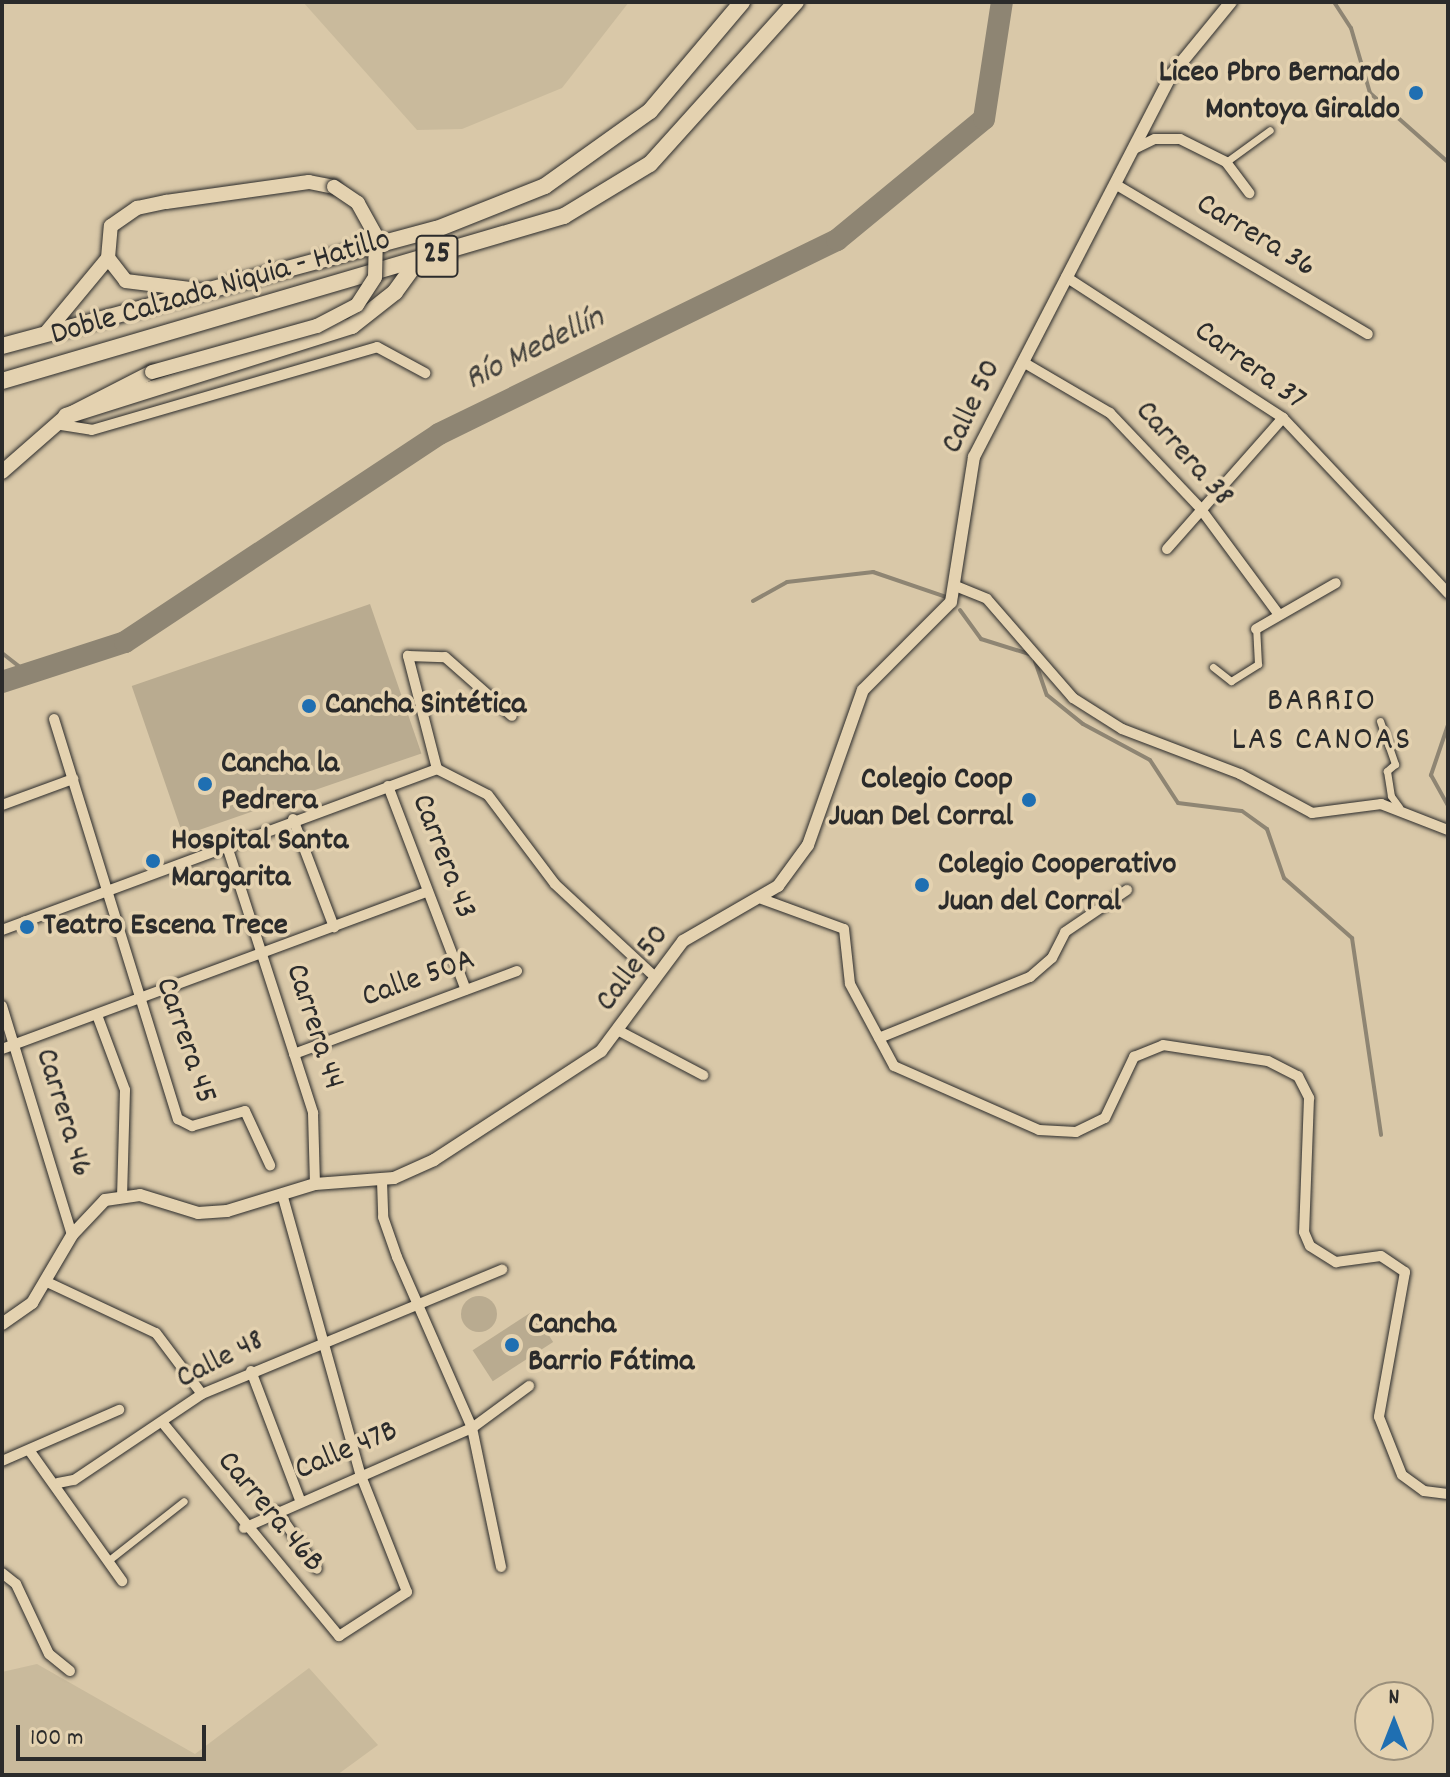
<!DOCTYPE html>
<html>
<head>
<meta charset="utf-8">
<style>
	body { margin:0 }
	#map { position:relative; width:1450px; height:1777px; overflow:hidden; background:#d9c8a8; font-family:Dekko,sans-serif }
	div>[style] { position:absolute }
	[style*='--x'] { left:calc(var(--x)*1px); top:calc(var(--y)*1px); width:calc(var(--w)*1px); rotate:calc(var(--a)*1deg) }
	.built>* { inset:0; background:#c9ba9c }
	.green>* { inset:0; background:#b9ab90; transform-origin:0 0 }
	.round { border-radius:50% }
	.stream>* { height:4px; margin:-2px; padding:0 2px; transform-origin:2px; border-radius:2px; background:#8e8573 }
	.river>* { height:22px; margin:-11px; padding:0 11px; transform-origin:11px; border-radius:11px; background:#8e8573 }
	.roads { filter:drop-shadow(0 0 2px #2b2b2b) drop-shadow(0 0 2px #2b2b2b) }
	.pedestrian>* { height:7px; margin:-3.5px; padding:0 3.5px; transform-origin:3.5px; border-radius:3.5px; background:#e4d2b0 }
	.minor>* { height:10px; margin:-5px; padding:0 5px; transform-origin:5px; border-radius:5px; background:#e4d2b0 }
	.tertiary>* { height:12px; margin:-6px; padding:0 6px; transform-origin:6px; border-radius:6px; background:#e4d2b0 }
	.secondary>* { height:14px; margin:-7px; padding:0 7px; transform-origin:7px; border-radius:7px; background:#e4d2b0 }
	.trunk>* { height:16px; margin:-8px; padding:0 8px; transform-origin:8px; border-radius:8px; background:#e4d2b0 }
	.bridges { filter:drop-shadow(0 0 2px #2b2b2b) drop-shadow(0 0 2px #2b2b2b) }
	.secondary-bridge>* { height:14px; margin:-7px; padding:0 7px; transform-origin:7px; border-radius:7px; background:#e4d2b0 }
	.dots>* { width:22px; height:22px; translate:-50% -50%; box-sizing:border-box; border:4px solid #e4d2b0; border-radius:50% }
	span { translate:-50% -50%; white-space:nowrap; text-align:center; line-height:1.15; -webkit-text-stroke:7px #e4d2b0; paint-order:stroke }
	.shield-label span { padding:2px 6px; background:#e4d2b0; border:2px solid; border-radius:6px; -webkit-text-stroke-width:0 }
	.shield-label { font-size:30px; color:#2b2b2b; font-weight:700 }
	.poi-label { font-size:32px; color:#2b2b2b; font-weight:700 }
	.right { translate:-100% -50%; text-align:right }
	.left { translate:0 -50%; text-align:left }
	.street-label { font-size:32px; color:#2b2b2b }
	.water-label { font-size:34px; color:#44423d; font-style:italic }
	.neighbourhood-label { font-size:34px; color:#2b2b2b; letter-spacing:2px }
	.frame { position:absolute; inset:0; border:4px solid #2b2b2b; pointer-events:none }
	.north { position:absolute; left:1354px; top:1681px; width:80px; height:80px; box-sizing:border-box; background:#e4d2b0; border:2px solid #9a8f7b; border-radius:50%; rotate:0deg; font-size:22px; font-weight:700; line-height:32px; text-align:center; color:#2b2b2b }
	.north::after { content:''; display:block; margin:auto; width:28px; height:36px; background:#1f6fb2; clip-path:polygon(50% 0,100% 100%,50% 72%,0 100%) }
	.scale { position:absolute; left:16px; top:1725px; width:190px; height:36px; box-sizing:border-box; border:4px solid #2b2b2b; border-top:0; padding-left:10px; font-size:24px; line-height:28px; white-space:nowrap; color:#2b2b2b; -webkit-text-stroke:6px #e4d2b0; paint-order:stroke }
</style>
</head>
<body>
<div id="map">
	<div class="built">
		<div style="clip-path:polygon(303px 2px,629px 2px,562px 88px,462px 129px,417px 130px)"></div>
		<div style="clip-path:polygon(37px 1664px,195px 1754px,309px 1668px,378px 1745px,337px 1775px,2px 1775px,2px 1672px)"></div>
	</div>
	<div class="green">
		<div style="left:370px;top:604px;width:158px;height:252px;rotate:71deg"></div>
		<div class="round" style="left:461px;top:1296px;width:36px;height:36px"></div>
		<div style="left:533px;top:1311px;width:37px;height:72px;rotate:57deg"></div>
	</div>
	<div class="stream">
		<div style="--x:1334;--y:2;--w:31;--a:57"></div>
		<div style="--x:1351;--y:28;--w:68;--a:73.7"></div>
		<div style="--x:1370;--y:93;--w:104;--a:41.5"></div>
		<div style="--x:753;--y:601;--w:39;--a:-29"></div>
		<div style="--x:787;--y:582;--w:87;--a:-6.6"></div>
		<div style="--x:873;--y:572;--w:77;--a:18.9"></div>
		<div style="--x:960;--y:610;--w:36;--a:54"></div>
		<div style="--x:981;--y:639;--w:50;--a:17.4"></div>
		<div style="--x:2;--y:653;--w:33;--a:38"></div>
		<div style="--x:1035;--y:661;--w:36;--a:71"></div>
		<div style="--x:1047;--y:695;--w:46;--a:38.9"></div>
		<div style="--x:1083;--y:724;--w:76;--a:28.2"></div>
		<div style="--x:1150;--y:760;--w:51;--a:56.9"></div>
		<div style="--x:1178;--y:803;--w:64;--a:7.1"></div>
		<div style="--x:1242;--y:811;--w:31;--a:36"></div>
		<div style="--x:1267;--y:829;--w:52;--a:70.9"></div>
		<div style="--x:1284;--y:878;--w:91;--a:41.4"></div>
		<div style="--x:1352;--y:938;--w:199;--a:81.6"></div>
		<div style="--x:1448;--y:725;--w:53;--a:108.8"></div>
		<div style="--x:1431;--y:775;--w:35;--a:61"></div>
	</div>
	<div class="river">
		<div style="--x:2;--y:682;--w:129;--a:-18"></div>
		<div style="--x:125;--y:642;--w:377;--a:-33.5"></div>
		<div style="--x:439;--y:434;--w:443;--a:-26"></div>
		<div style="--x:837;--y:240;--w:190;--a:-39.5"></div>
		<div style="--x:984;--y:119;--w:118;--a:-81.3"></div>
	</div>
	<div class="roads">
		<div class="pedestrian">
			<div style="--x:1226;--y:162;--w:54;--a:-36"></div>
			<div style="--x:1213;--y:667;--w:23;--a:38"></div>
			<div style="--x:1231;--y:681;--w:32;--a:-32"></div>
			<div style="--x:1258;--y:664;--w:35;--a:-93"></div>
			<div style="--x:1380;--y:721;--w:46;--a:70.8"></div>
			<div style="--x:1395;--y:764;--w:11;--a:139"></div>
			<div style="--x:1387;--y:771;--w:25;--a:81"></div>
			<div style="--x:1391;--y:796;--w:14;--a:54"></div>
			<div style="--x:109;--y:1560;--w:95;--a:-38.2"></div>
		</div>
		<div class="minor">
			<div style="--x:1132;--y:150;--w:25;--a:-26"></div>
			<div style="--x:1155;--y:139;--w:25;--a:0"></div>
			<div style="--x:1180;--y:139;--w:51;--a:26.6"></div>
			<div style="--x:1226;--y:162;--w:39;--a:53"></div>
			<div style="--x:1115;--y:184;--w:294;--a:30.7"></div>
			<div style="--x:1066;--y:277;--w:259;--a:33"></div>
			<div style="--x:1283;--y:418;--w:241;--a:46.7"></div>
			<div style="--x:1023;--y:362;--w:101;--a:30.4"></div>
			<div style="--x:1110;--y:413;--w:131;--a:46.5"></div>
			<div style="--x:1200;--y:508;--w:129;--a:53.5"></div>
			<div style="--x:55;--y:424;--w:37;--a:9"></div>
			<div style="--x:92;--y:430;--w:297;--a:-16.2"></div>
			<div style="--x:377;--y:347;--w:55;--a:28.4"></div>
			<div style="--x:1167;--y:549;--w:175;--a:-48.5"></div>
			<div style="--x:958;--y:587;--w:31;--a:22"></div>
			<div style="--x:987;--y:599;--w:131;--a:49"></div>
			<div style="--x:1073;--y:698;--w:58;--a:32.3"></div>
			<div style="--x:1122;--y:729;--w:126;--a:20.9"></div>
			<div style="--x:1240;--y:774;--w:82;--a:28.4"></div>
			<div style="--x:1312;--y:813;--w:70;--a:-7.4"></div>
			<div style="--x:1381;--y:804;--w:72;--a:21.2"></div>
			<div style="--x:1256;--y:629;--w:92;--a:-29.9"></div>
			<div style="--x:54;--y:719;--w:419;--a:72.8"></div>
			<div style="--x:178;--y:1119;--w:16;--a:27"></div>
			<div style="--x:192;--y:1126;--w:55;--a:-15.8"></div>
			<div style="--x:245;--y:1111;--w:60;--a:65.2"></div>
			<div style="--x:437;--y:769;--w:57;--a:27"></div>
			<div style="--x:488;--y:795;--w:111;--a:53"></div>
			<div style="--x:555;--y:884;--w:138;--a:42.9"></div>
			<div style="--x:437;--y:769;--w:117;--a:-104.4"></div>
			<div style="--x:408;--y:656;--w:37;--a:2"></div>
			<div style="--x:445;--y:657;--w:89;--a:41.4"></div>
			<div style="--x:388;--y:786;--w:218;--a:69.1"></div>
			<div style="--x:2;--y:805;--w:76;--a:-20.1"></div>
			<div style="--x:293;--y:819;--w:116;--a:69.2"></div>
			<div style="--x:226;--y:843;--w:284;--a:72.1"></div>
			<div style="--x:313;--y:1113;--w:71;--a:88.4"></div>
			<div style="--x:762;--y:899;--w:87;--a:20.1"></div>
			<div style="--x:844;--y:929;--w:55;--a:83.8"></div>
			<div style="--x:850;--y:984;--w:93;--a:61.8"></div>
			<div style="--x:894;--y:1066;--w:158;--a:23.8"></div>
			<div style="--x:1039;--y:1130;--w:37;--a:3"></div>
			<div style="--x:1076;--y:1132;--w:32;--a:-26"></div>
			<div style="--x:1105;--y:1118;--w:68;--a:-64.6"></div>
			<div style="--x:1134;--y:1057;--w:31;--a:-22"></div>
			<div style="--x:1163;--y:1045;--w:106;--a:8.7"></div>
			<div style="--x:1268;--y:1061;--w:34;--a:27"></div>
			<div style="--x:1298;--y:1076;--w:25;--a:63"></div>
			<div style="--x:1309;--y:1098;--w:134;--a:92.1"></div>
			<div style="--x:1304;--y:1232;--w:15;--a:67"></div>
			<div style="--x:1310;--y:1246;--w:31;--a:32"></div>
			<div style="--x:1336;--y:1262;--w:45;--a:-7.6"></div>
			<div style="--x:1381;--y:1256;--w:29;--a:34"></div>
			<div style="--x:1405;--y:1272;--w:147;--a:100.2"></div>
			<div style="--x:1379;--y:1417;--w:62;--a:68.4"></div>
			<div style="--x:1402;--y:1475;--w:27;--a:36"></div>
			<div style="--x:1424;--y:1491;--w:24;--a:7"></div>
			<div style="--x:2;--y:930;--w:464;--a:-20.3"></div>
			<div style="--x:2;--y:1006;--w:239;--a:73"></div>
			<div style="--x:97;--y:1015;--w:80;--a:69.5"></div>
			<div style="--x:125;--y:1090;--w:105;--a:91.6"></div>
			<div style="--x:621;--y:1032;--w:93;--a:27.7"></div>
			<div style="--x:879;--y:1038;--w:163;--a:-22"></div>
			<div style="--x:1030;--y:977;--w:29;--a:-41"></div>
			<div style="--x:1052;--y:958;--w:29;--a:-63"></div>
			<div style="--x:1065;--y:932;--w:75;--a:-34.1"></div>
			<div style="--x:2;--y:1049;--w:452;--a:-20.3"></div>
			<div style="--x:294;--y:1054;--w:238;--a:-20.4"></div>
			<div style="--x:382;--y:1181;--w:36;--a:88"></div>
			<div style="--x:383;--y:1217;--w:42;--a:70.7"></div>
			<div style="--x:397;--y:1257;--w:187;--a:66.3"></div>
			<div style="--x:472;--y:1428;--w:142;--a:78.2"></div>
			<div style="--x:47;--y:1282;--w:120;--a:25.1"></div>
			<div style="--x:156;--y:1333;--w:76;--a:53"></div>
			<div style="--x:251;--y:1371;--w:138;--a:69.2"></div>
			<div style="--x:162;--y:1422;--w:278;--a:50.4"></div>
			<div style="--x:339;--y:1636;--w:81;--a:-32.9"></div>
			<div style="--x:407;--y:1592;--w:128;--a:-111.6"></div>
			<div style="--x:360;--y:1473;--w:287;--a:-105.6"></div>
			<div style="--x:29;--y:1450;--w:161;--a:54.6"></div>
			<div style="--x:2;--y:1461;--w:128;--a:-23.6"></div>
			<div style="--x:58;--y:1483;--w:16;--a:-11"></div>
			<div style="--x:74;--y:1480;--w:154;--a:-33.9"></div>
			<div style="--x:202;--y:1394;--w:325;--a:-22.5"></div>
			<div style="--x:277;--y:1511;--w:70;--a:55.4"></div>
			<div style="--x:244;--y:1528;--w:249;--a:-23.7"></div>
			<div style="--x:472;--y:1428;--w:71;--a:-36.4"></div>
			<div style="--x:2;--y:1573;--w:18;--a:38"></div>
			<div style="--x:16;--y:1584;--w:77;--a:64.8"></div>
			<div style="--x:49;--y:1654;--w:27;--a:39"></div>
		</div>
		<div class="tertiary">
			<div style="--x:2;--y:1324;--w:37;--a:-35"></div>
			<div style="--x:32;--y:1303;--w:79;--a:-59.5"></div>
			<div style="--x:72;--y:1235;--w:48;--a:-46.7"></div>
			<div style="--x:105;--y:1200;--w:35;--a:-8"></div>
			<div style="--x:140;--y:1195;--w:61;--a:17.2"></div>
			<div style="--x:198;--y:1213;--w:29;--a:-4"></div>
			<div style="--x:227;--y:1211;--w:92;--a:-17.1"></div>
			<div style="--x:315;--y:1184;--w:79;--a:-4.3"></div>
			<div style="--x:394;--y:1178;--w:44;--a:-24.2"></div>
			<div style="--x:434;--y:1160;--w:199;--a:-33.1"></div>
			<div style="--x:601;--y:1051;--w:137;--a:-53.3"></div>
			<div style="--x:683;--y:941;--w:110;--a:-30.1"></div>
			<div style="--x:778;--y:886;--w:51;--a:-53.8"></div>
			<div style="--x:808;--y:845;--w:164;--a:-70.5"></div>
			<div style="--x:863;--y:690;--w:124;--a:-45"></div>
			<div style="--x:951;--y:602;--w:147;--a:-81"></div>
			<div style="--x:974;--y:457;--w:431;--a:-62.7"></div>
			<div style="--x:1172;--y:74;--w:93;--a:-50.7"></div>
		</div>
		<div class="secondary">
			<div style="--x:198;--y:290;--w:73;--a:-172.9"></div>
			<div style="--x:126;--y:281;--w:29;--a:-128"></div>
			<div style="--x:108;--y:258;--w:32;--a:-85"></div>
			<div style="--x:111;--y:226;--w:32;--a:-35"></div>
			<div style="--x:137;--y:208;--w:30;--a:-12"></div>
			<div style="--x:166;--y:202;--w:144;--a:-8"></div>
			<div style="--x:309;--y:182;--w:25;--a:11"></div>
			<div style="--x:45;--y:334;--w:99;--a:-50.3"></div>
			<div style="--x:2;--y:472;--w:85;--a:-41.2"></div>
			<div style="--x:66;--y:416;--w:97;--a:-27.1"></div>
		</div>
		<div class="trunk">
			<div style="--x:2;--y:346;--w:450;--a:-15.1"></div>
			<div style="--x:437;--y:229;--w:116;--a:-21.7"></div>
			<div style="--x:545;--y:186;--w:129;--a:-35.5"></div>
			<div style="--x:650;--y:111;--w:143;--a:-49.8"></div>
			<div style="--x:2;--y:381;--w:586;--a:-16.36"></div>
			<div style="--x:564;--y:216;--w:100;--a:-31.2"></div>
			<div style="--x:650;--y:164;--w:218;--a:-48"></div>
			<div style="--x:66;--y:416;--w:300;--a:-17.5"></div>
			<div style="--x:352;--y:326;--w:55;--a:-38.3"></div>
			<div style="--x:395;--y:292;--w:37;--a:-54"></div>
		</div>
	</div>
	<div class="bridges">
		<div class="secondary-bridge">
			<div style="--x:152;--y:372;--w:171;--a:-15.6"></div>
			<div style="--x:317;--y:326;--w:45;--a:-27.7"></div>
			<div style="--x:357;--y:305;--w:33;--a:-57"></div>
			<div style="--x:375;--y:277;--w:41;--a:-88.6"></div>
			<div style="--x:376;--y:236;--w:38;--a:-119"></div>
			<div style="--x:358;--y:203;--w:29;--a:-146"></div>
		</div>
	</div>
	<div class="dots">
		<div style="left:1416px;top:93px;background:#1f6fb2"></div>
		<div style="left:309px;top:706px;background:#1f6fb2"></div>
		<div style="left:205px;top:784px;background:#1f6fb2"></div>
		<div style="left:1029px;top:800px;background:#1f6fb2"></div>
		<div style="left:153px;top:861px;background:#1f6fb2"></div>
		<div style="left:922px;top:885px;background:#1f6fb2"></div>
		<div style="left:27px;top:927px;background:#1f6fb2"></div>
		<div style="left:512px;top:1345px;background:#1f6fb2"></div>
	</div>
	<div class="shield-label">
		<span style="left:437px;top:256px">25</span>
	</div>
	<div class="poi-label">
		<span class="right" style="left:1400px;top:93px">Liceo Pbro Bernardo<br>Montoya Giraldo</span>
		<span class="left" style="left:325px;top:706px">Cancha Sintética</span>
		<span class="left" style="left:221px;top:784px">Cancha la<br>Pedrera</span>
		<span class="right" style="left:1013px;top:800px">Colegio Coop<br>Juan Del Corral</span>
		<span class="left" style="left:171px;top:861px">Hospital Santa<br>Margarita</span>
		<span class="left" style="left:938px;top:885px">Colegio Cooperativo<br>Juan del Corral</span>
		<span class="left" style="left:43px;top:927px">Teatro Escena Trece</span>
		<span class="left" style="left:528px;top:1345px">Cancha<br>Barrio Fátima</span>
	</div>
	<div class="street-label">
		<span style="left:1255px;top:237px;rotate:31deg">Carrera 36</span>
		<span style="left:221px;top:289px;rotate:-16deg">Doble Calzada Niquia - Hatillo</span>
		<span style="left:1249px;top:367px;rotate:36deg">Carrera 37</span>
		<span style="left:973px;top:407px;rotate:-65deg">Calle 50</span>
		<span style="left:1183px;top:455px;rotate:48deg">Carrera 38</span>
		<span style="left:442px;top:857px;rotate:69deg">Carrera 43</span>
		<span style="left:634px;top:969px;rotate:-53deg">Calle 50</span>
		<span style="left:419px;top:980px;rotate:-20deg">Calle 50A</span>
		<span style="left:313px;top:1027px;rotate:72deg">Carrera 44</span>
		<span style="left:184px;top:1041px;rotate:71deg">Carrera 45</span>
		<span style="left:62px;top:1113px;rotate:73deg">Carrera 46</span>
		<span style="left:221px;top:1361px;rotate:-27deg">Calle 48</span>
		<span style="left:347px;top:1452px;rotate:-23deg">Calle 47B</span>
		<span style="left:269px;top:1513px;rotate:50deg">Carrera 46B</span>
	</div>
	<div class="water-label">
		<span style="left:535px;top:350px;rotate:-26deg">Río Medellín</span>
	</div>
	<div class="neighbourhood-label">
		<span style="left:1322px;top:722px">BARRIO<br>LAS CANOAS</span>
	</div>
	<div class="frame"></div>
	<div class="north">N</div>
	<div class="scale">100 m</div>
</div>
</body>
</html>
